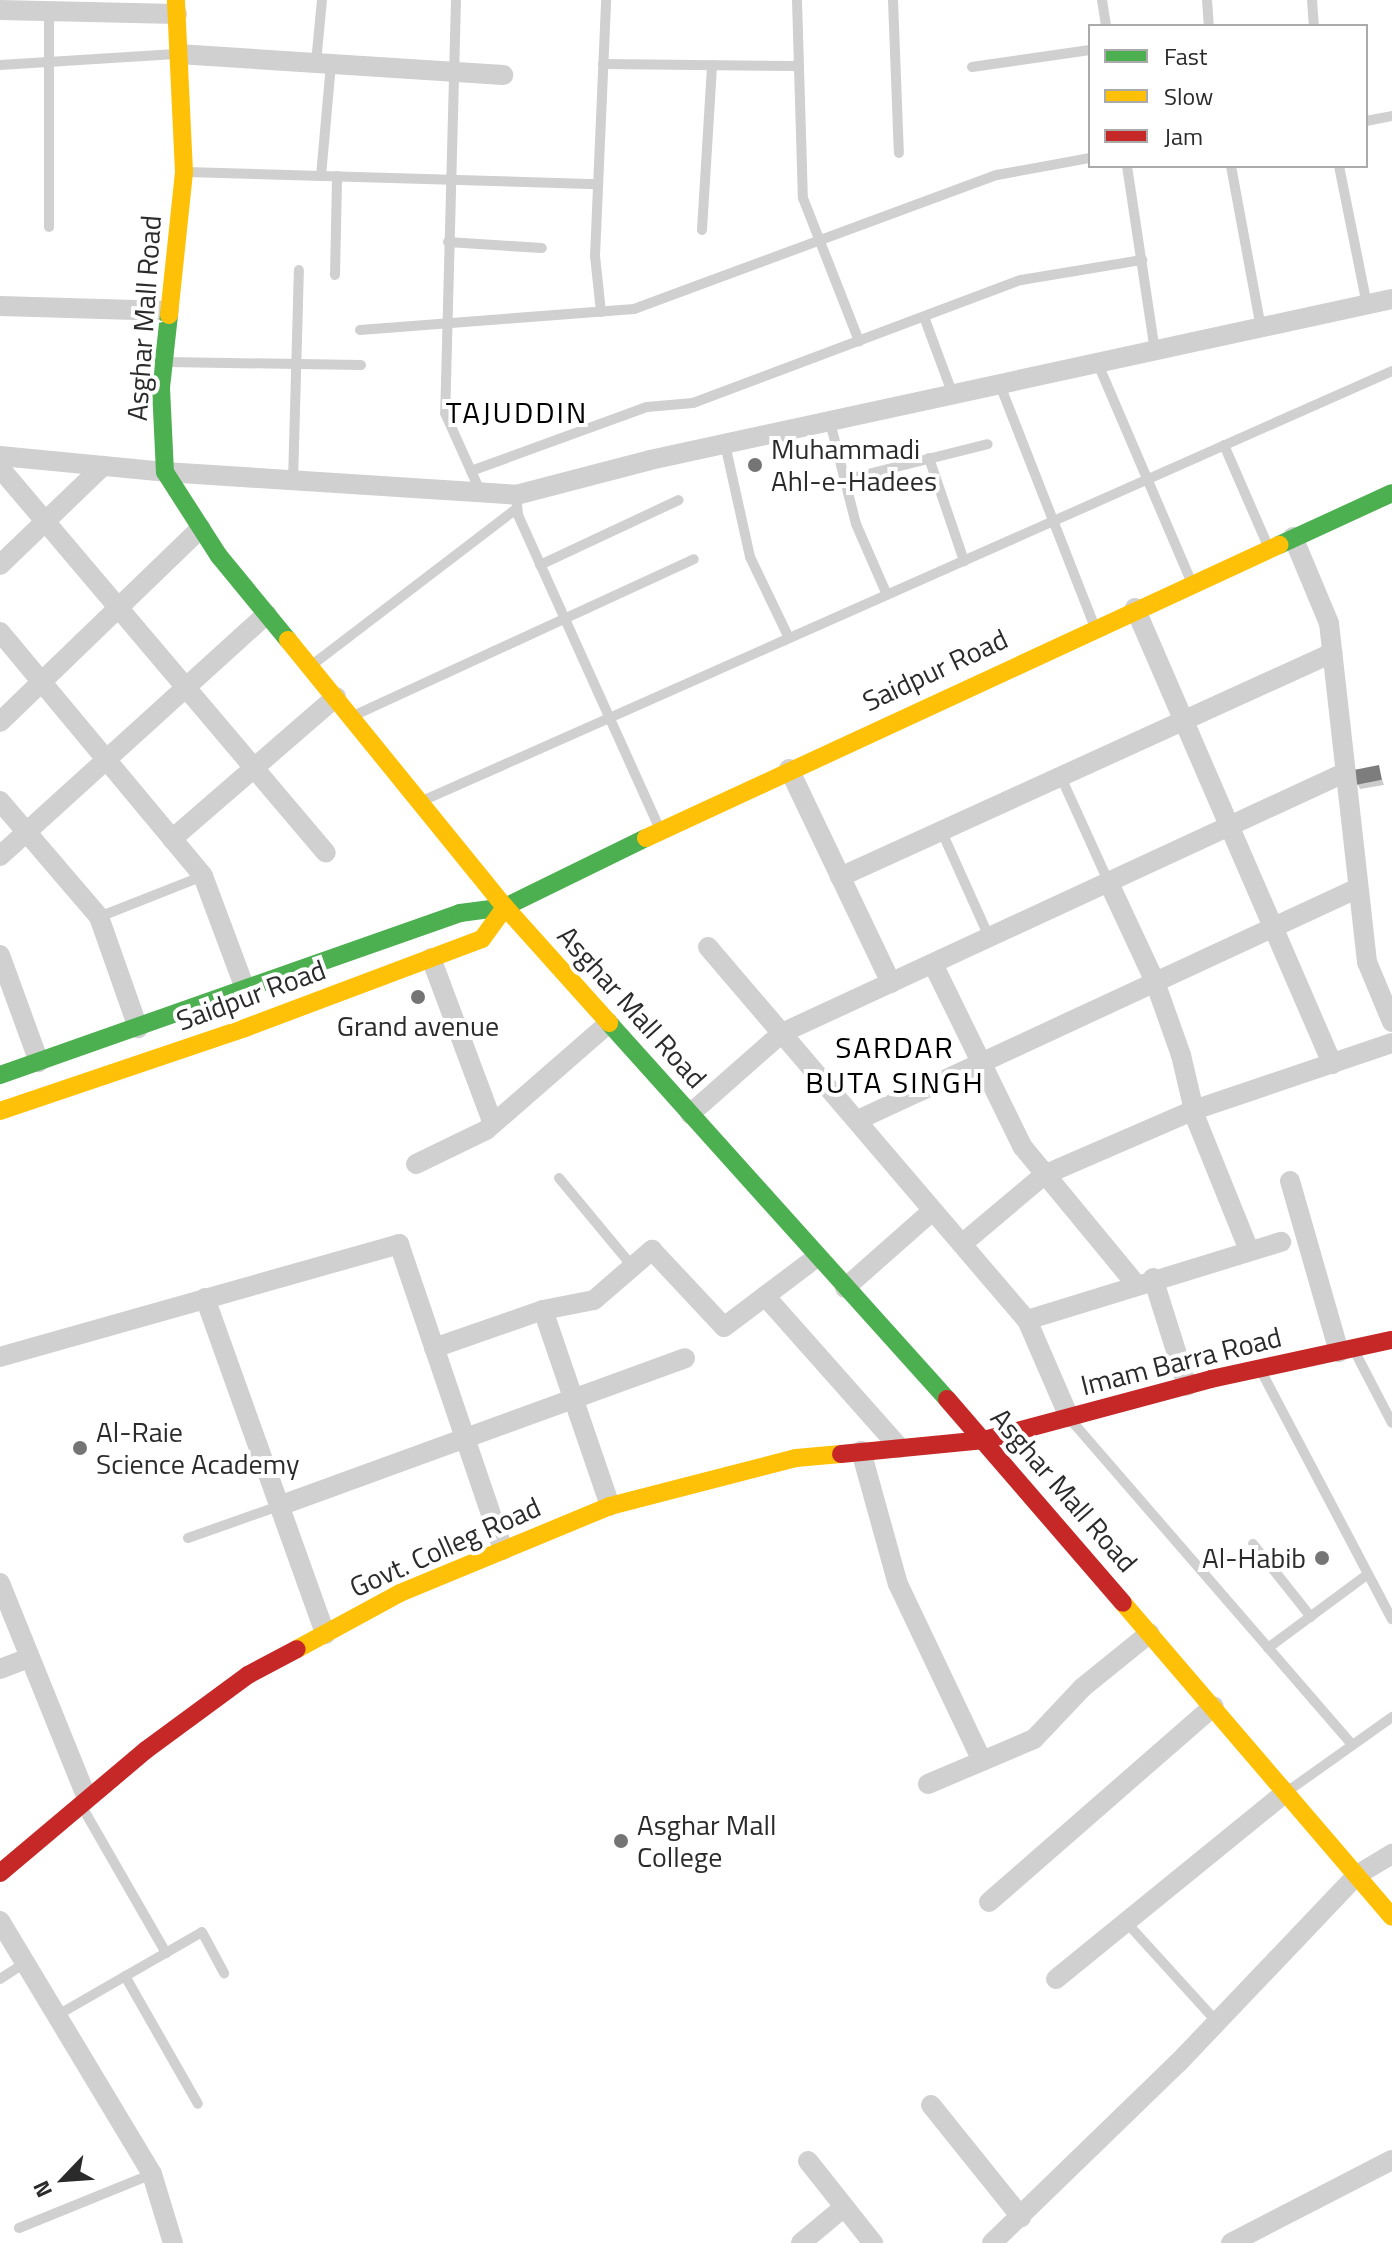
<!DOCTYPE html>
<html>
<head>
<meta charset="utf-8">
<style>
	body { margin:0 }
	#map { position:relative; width:1392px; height:2243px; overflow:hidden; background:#fff; font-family:"Titillium Web",sans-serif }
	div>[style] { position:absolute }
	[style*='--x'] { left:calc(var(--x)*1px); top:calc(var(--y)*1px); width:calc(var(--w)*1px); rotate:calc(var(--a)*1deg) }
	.shadow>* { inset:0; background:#0003 }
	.building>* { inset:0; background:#7d7d7d; transform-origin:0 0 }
	.lane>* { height:10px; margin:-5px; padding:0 5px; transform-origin:5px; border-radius:5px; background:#d0d0d0 }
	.street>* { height:20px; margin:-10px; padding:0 10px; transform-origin:10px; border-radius:10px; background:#d0d0d0 }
	.fast>* { height:18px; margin:-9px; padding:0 9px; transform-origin:9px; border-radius:9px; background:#4caf50 }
	.slow>* { height:18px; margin:-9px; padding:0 9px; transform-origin:9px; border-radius:9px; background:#ffc107 }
	.jam>* { height:18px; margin:-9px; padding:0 9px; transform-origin:9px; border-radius:9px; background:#c62828 }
	.dots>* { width:22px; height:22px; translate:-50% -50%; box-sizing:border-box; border:4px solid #fff; border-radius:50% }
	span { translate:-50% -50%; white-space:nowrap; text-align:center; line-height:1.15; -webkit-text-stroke:8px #fff; paint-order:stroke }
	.street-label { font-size:28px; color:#2b2b2b }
	.poi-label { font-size:28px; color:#2b2b2b }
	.left { translate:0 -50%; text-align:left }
	.right { translate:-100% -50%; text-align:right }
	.neighbourhood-label { font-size:30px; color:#000; letter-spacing:2px }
	.legend { position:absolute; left:1088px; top:24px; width:280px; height:144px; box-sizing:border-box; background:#fff; border:2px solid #aaa; margin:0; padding:10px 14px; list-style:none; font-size:24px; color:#2b2b2b }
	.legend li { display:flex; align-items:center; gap:16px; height:40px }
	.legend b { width:40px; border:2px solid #aaa }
	.north { position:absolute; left:24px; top:2139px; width:80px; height:80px; -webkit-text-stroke:6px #fff; paint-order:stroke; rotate:245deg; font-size:22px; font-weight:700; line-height:32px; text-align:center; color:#2b2b2b }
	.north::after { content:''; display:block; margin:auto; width:28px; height:36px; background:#2b2b2b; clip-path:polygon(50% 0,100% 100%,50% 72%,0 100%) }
</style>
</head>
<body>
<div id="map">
	<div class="shadow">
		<div style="clip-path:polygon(1378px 767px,1384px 785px,1360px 789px,1357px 783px)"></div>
	</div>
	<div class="building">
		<div style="left:1379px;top:765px;width:15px;height:27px;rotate:79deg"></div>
	</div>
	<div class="lane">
		<div style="--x:456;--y:0;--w:413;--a:91.5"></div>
		<div style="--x:445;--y:413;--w:88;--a:65.8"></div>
		<div style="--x:797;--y:0;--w:198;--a:88.3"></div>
		<div style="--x:803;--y:198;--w:154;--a:68.6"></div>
		<div style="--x:893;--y:0;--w:153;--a:87.8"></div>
		<div style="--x:1102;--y:0;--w:26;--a:81"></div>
		<div style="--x:1207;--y:0;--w:26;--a:86"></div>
		<div style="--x:1312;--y:0;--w:26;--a:86"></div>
		<div style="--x:316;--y:63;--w:63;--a:-84.6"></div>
		<div style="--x:603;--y:64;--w:196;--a:0.6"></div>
		<div style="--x:0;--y:65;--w:176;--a:-3.6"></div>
		<div style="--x:972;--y:67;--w:119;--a:-8.2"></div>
		<div style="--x:1366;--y:121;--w:26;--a:-11"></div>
		<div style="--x:1127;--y:166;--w:188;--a:81.4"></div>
		<div style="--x:1231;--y:166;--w:165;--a:79.5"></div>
		<div style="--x:1339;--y:166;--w:142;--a:78.6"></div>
		<div style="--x:186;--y:172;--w:412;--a:1.7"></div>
		<div style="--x:321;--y:176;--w:112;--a:-84.9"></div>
		<div style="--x:49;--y:227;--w:216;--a:-90"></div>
		<div style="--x:702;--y:230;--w:165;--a:-86.5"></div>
		<div style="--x:448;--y:242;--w:94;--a:3.7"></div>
		<div style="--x:335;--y:275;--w:99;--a:-88.8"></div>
		<div style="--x:601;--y:312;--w:56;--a:-96.1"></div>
		<div style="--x:595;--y:256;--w:256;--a:-87.5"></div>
		<div style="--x:924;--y:317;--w:83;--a:69.6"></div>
		<div style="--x:360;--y:330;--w:275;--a:-4.4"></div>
		<div style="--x:634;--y:309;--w:387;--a:-20.3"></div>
		<div style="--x:997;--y:175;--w:95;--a:-10.4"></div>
		<div style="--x:167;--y:362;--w:194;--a:0.9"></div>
		<div style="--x:1098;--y:364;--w:236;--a:66.8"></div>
		<div style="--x:1000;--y:385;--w:260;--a:68.6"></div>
		<div style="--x:830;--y:422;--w:105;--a:75.7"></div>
		<div style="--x:856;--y:524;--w:77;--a:66.4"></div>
		<div style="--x:725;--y:444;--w:116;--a:77.5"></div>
		<div style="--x:750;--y:557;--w:90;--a:64.3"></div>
		<div style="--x:1224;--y:445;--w:110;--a:66.5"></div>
		<div style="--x:929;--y:458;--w:109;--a:71.2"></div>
		<div style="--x:471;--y:471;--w:187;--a:-20"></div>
		<div style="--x:647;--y:407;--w:46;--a:-5"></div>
		<div style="--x:693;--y:403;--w:350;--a:-20.6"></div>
		<div style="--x:1021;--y:280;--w:123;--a:-9.4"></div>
		<div style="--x:844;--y:480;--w:148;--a:-14"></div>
		<div style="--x:293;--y:481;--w:211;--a:-88.4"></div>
		<div style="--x:516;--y:495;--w:20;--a:84"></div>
		<div style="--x:518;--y:515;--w:345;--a:65.7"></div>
		<div style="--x:540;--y:565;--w:153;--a:-25.1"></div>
		<div style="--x:312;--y:665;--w:258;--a:-37.4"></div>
		<div style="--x:353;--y:716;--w:375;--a:-24.7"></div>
		<div style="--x:1060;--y:775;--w:116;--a:65.6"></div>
		<div style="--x:422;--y:801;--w:1061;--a:-23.91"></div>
		<div style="--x:941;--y:830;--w:117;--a:65.8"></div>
		<div style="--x:99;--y:917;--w:112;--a:-21.5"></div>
		<div style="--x:559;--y:1178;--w:116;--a:50.3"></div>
		<div style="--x:1354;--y:1350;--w:82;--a:62.5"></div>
		<div style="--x:1260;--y:1369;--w:283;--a:62.2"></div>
		<div style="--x:1070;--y:1419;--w:431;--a:49.1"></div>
		<div style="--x:188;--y:1538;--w:96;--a:-19.4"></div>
		<div style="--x:1253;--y:1544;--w:93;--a:51.5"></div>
		<div style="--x:1268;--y:1648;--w:124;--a:-36.5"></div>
		<div style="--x:1288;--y:1791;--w:128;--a:-35.4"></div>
		<div style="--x:81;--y:1805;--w:171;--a:60.1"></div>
		<div style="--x:1126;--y:1922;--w:135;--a:47.7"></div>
		<div style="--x:125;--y:1976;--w:147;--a:60.3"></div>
		<div style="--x:0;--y:1979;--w:30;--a:-33"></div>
		<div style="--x:56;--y:2016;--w:168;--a:-29.9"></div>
		<div style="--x:202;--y:1932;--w:47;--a:61.8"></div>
		<div style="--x:19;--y:2228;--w:144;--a:-22.1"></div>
	</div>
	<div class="street">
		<div style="--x:0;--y:10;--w:177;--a:1.3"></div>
		<div style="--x:178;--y:54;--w:326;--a:3.7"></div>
		<div style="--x:0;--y:306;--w:169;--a:1.7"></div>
		<div style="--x:0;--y:456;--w:166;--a:5.5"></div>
		<div style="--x:165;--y:472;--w:352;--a:3.7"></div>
		<div style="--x:516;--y:495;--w:138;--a:-14.6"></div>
		<div style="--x:650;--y:460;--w:759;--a:-12.24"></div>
		<div style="--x:0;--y:468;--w:504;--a:49.74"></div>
		<div style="--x:1293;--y:537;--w:93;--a:67.3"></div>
		<div style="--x:1329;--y:623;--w:341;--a:83.6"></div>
		<div style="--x:1367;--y:962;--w:65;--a:67.4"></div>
		<div style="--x:0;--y:565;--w:143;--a:-43.9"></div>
		<div style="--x:1135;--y:608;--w:497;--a:66.6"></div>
		<div style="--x:0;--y:632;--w:317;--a:50.2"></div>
		<div style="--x:203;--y:876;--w:123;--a:69.5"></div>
		<div style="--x:0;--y:722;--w:279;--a:-44"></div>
		<div style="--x:789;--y:769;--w:237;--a:64.5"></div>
		<div style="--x:0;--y:801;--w:153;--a:49.5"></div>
		<div style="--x:99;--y:917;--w:118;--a:70.6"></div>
		<div style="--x:172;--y:839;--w:217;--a:-40.9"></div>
		<div style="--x:0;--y:856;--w:360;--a:-42.2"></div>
		<div style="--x:840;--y:877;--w:541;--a:-24.48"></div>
		<div style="--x:1108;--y:881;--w:111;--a:65"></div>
		<div style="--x:1155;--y:982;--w:77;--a:70.4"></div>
		<div style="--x:1181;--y:1055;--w:66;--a:76.8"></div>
		<div style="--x:1196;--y:1119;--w:141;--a:68"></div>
		<div style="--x:708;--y:947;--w:491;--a:49.5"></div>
		<div style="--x:1027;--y:1320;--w:106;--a:66.6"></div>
		<div style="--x:0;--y:955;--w:114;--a:70"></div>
		<div style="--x:431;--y:958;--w:177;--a:69.5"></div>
		<div style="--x:933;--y:964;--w:203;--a:63.9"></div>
		<div style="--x:1022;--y:1146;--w:178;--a:50.5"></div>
		<div style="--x:690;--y:1114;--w:123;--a:-41.4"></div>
		<div style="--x:782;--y:1033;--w:619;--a:-24.83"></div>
		<div style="--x:860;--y:1119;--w:547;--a:-24.88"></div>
		<div style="--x:416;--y:1164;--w:78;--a:-25.9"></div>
		<div style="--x:486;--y:1130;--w:163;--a:-41"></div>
		<div style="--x:1290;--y:1181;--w:178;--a:74"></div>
		<div style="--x:962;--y:1244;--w:107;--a:-40.1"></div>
		<div style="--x:1044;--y:1175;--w:163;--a:-23.4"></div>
		<div style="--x:1194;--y:1110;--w:209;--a:-18.7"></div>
		<div style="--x:1153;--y:1278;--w:113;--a:72.5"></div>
		<div style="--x:845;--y:1288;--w:116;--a:-41.5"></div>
		<div style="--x:765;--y:1296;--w:203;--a:48.4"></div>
		<div style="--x:205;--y:1298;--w:357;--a:70.3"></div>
		<div style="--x:543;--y:1310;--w:207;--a:71.1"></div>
		<div style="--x:1027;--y:1320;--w:266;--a:-17.1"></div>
		<div style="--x:434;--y:1348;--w:115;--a:-19.2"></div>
		<div style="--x:543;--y:1310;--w:52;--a:-11.1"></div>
		<div style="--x:594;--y:1300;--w:77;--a:-40.8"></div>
		<div style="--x:652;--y:1250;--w:105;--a:46.9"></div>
		<div style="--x:724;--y:1327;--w:116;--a:-37"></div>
		<div style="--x:0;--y:1357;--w:415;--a:-15.8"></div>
		<div style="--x:399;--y:1244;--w:323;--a:71.2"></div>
		<div style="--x:861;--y:1451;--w:138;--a:74.5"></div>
		<div style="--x:898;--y:1584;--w:196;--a:64.6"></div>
		<div style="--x:279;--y:1506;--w:432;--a:-20"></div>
		<div style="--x:0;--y:1583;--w:232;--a:68"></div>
		<div style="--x:0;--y:1669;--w:28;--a:-21"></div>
		<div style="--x:928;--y:1784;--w:115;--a:-23"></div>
		<div style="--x:1034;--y:1739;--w:70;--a:-46.7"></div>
		<div style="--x:1082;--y:1688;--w:87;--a:-39"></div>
		<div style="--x:989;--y:1902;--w:298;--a:-41.1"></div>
		<div style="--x:0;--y:1921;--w:295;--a:59"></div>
		<div style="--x:152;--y:2174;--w:72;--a:73.1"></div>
		<div style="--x:1056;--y:1979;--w:296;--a:-39.1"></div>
		<div style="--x:931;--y:2105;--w:144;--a:51.2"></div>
		<div style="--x:808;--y:2161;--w:105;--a:51.6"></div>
		<div style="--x:801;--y:2243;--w:56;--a:-39.9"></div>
		<div style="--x:992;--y:2243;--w:259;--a:-44.1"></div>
		<div style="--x:1178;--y:2063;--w:260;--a:-46.4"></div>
		<div style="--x:1357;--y:1875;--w:41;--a:-31"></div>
		<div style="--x:1231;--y:2243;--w:181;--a:-27.3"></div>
	</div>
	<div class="fast">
		<div style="--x:169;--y:315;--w:73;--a:96.3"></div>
		<div style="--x:161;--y:388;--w:84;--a:87.3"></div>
		<div style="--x:165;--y:472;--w:100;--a:57.3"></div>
		<div style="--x:219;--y:556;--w:109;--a:50.6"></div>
		<div style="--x:1279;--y:545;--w:124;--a:-24.7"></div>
		<div style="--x:609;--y:1023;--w:506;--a:48.05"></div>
		<div style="--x:0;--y:1075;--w:488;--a:-19.4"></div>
		<div style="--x:460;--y:913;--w:45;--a:-7.6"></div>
		<div style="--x:505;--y:907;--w:157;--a:-26.1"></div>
	</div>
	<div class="slow">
		<div style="--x:169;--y:315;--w:144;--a:-84"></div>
		<div style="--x:184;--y:172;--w:172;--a:-92.7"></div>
		<div style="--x:288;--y:640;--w:344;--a:50.9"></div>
		<div style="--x:505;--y:907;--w:156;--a:48.1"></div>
		<div style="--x:646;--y:838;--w:698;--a:-24.84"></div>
		<div style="--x:0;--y:1111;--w:259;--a:-18.7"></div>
		<div style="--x:245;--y:1028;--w:253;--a:-20.6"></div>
		<div style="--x:482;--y:939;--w:39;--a:-54"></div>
		<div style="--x:1123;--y:1603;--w:413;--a:49.4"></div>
		<div style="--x:297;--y:1649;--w:117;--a:-28.5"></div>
		<div style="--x:400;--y:1593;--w:227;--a:-22.5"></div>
		<div style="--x:610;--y:1506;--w:192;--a:-14.5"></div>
		<div style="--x:796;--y:1458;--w:45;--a:-5.1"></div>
	</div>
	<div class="jam">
		<div style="--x:947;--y:1399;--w:269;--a:49.2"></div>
		<div style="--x:841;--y:1454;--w:144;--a:-5.6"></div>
		<div style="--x:984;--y:1440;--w:235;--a:-15"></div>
		<div style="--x:1211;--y:1379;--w:185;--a:-12.2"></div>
		<div style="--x:0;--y:1873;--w:191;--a:-40.1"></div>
		<div style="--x:146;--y:1750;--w:127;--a:-36.3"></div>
		<div style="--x:248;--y:1675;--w:55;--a:-28"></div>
	</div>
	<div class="dots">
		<div style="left:755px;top:465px;background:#757575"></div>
		<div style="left:418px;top:997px;background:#757575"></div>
		<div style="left:80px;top:1448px;background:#757575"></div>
		<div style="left:1322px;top:1558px;background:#757575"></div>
		<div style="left:621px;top:1841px;background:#757575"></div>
	</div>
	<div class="street-label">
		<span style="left:144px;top:318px;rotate:-86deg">Asghar Mall Road</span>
		<span style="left:935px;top:670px;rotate:-25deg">Saidpur Road</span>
		<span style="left:251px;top:995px;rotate:-20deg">Saidpur Road</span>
		<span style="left:632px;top:1007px;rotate:48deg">Asghar Mall Road</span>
		<span style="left:1181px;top:1361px;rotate:-14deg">Imam Barra Road</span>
		<span style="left:1064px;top:1490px;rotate:49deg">Asghar Mall Road</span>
		<span style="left:445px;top:1547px;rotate:-24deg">Govt. Colleg Road</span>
	</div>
	<div class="poi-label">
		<span class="left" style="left:771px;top:465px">Muhammadi<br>Ahl-e-Hadees</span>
		<span style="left:418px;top:1026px">Grand avenue</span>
		<span class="left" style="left:96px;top:1448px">Al-Raie<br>Science Academy</span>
		<span class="right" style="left:1306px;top:1558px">Al-Habib</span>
		<span class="left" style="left:637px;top:1841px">Asghar Mall<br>College</span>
	</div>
	<div class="neighbourhood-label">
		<span style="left:517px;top:412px">TAJUDDIN</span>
		<span style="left:895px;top:1064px">SARDAR<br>BUTA SINGH</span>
	</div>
	<ul class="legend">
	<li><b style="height:10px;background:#4caf50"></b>Fast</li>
	<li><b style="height:10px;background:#ffc107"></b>Slow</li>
	<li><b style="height:10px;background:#c62828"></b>Jam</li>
	</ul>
	<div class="north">N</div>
</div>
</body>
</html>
